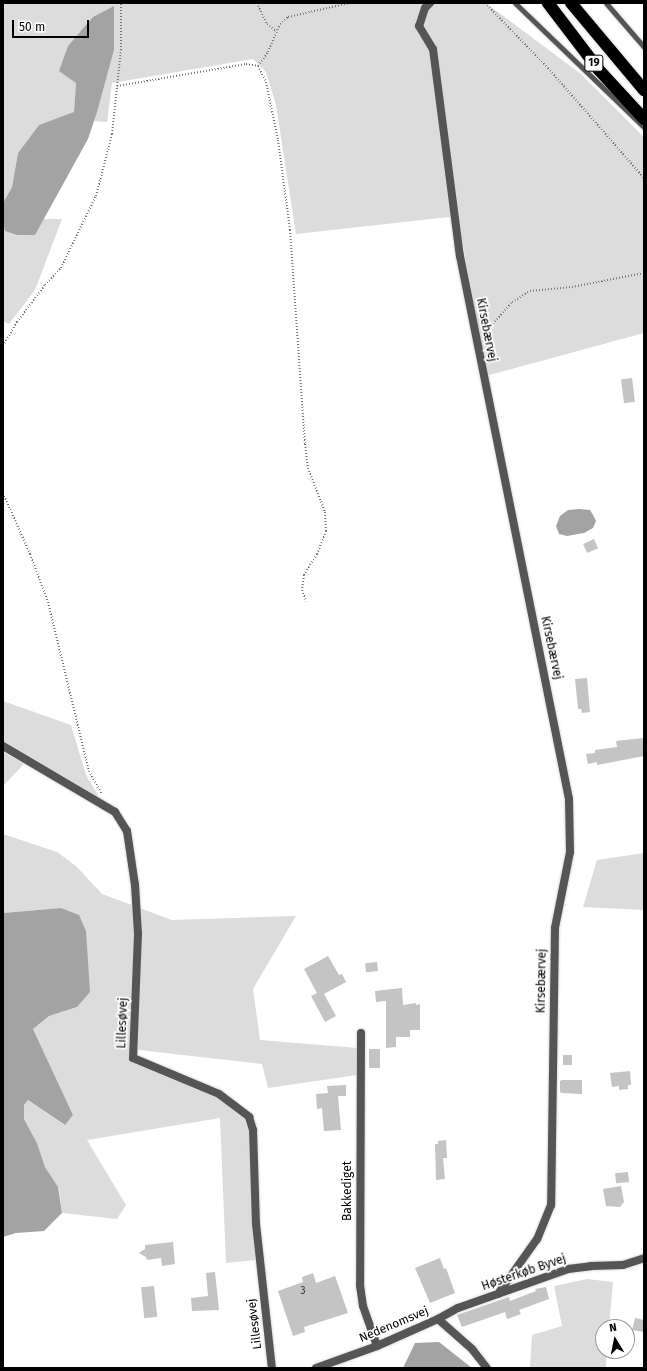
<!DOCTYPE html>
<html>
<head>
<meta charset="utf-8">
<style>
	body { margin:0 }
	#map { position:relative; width:647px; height:1371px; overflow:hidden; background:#fff; font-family:"Fira Sans",sans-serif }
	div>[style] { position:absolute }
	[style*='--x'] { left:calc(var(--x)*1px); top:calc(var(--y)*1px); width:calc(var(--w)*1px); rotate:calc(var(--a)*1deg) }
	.green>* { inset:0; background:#dcdcdc }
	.water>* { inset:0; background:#a3a3a3 }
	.building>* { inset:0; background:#c4c4c4; transform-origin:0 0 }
	.path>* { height:2px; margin-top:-1px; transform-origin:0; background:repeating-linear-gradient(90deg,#777 0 1px,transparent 0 3px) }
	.roads { filter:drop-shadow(0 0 1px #dbdbdb) drop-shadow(0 0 1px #dbdbdb) }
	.service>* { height:5px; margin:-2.5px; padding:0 2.5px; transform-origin:2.5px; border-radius:2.5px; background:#555 }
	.minor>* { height:8px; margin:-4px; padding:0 4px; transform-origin:4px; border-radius:4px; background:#555 }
	.motorway>* { height:12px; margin:-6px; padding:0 6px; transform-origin:6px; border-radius:6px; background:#000 }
	span { translate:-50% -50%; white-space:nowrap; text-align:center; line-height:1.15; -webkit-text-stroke:3.5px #fff; paint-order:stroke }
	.number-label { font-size:10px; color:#313131 }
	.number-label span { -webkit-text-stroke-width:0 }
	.shield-label span { padding:1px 3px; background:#fff; border:1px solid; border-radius:3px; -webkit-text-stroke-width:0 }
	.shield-label { font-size:11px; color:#000; font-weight:700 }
	.street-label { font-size:12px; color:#000 }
	.frame { position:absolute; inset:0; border:4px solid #000; pointer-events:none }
	.north { position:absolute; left:595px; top:1319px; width:40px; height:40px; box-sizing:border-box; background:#fff; border:1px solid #999; border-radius:50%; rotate:350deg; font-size:11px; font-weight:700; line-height:16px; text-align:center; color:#000 }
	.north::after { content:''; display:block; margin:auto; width:14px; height:18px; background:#000; clip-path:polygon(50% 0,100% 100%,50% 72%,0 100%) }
	.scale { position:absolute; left:12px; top:20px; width:77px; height:18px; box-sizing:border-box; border:2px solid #000; border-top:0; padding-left:5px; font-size:12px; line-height:14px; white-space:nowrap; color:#000; -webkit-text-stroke:3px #fff; paint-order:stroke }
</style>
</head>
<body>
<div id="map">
	<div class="green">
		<div style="clip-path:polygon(3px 3px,486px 3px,581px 74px,644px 137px,644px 333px,486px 376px,458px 216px,296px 234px,276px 105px,266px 72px,253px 59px,112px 83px,107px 122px,94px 121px,114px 50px,76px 83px,74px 113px,39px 125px,18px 153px,12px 187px,3px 203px)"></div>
		<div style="clip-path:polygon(42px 219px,62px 219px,35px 290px,9px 324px,3px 321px,3px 222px,6px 231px,17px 235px,35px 235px)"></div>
		<div style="clip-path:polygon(3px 701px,71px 725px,86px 775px,100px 798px,3px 741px)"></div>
		<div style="clip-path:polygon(3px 752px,24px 764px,3px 786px)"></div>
		<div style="clip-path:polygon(3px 834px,57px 852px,76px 866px,102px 894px,172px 920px,296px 916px,253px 989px,260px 1040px,357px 1048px,357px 1075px,268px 1088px,262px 1064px,130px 1049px,129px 1060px,217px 1097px,245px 1119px,250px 1132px,257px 1260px,226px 1263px,220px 1118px,87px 1140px,126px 1205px,117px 1219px,62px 1213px,59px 1189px,45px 1167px,37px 1143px,24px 1119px,24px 1105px,28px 1100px,64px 1125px,73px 1115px,33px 1029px,49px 1016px,77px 1007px,61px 908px,3px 913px)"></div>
		<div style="clip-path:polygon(644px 853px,644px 910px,583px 907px,597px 860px)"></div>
		<div style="clip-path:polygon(587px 1279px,613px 1282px,609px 1327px,603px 1327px,603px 1351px,607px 1351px,606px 1368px,530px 1368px,532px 1335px,562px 1326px,554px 1286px)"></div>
	</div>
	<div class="water">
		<div style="clip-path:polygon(114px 6px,114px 50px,97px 112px,88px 139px,35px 235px,17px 235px,5px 231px,3px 222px,3px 203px,12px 187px,18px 153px,39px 125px,74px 112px,76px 83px,59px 71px,68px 46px,93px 17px)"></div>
		<div style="clip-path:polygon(579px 509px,590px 510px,593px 515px,596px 521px,593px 528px,584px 533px,567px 536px,559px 534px,556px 526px,560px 516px,568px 510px)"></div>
		<div style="clip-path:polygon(61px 908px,79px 915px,86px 931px,90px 992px,77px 1007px,49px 1016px,33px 1029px,73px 1115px,65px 1125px,28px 1100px,24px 1105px,24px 1119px,37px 1143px,45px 1167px,58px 1187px,62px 1213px,44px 1231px,16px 1233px,3px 1237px,3px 913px)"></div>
		<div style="clip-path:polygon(439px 1342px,472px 1368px,403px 1368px,415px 1343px)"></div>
	</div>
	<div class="building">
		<div style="left:632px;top:378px;width:24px;height:11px;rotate:83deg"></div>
		<div style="left:594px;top:539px;width:10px;height:12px;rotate:66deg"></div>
		<div style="clip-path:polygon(587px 678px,590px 712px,582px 713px,581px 709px,578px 709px,575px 679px)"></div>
		<div style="clip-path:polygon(644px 738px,644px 756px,597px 765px,597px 762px,588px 764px,586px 754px,595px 753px,595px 750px,617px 747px,616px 741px)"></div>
		<div style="clip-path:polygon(328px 956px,339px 975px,342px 974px,346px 982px,324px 994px,336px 1016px,325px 1022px,311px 996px,317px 993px,304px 969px)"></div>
		<div style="left:377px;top:962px;width:9px;height:12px;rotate:84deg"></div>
		<div style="clip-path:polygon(402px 988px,403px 1005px,416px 1003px,416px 1005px,420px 1004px,420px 1030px,410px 1030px,410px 1037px,396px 1037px,396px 1047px,386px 1048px,386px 1001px,376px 1002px,375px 991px)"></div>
		<div style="left:369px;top:1049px;width:11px;height:19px"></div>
		<div style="left:563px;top:1055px;width:9px;height:10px"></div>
		<div style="clip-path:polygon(630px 1071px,631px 1085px,628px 1085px,628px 1089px,619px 1090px,619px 1086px,612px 1087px,610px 1073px)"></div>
		<div style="clip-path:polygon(562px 1080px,582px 1080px,582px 1094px,562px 1093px,560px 1092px,560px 1081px)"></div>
		<div style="clip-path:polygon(346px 1085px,346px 1096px,338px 1096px,341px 1130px,324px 1131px,322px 1108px,317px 1109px,316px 1094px,328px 1093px,327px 1086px)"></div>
		<div style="clip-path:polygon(446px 1140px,447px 1158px,443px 1158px,445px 1179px,436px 1180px,435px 1144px,438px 1144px,438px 1141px)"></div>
		<div style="left:628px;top:1172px;width:10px;height:13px;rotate:84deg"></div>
		<div style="clip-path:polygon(621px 1186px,624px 1202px,620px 1207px,606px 1206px,603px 1189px)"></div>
		<div style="clip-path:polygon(173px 1242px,175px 1264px,162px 1266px,161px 1258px,147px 1260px,146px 1257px,139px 1253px,145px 1249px,145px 1245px)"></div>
		<div style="clip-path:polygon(440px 1258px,444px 1269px,446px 1268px,455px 1293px,430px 1303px,415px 1268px)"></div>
		<div style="clip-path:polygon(215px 1272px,219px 1310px,192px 1311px,191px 1298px,208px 1296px,206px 1273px)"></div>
		<div style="clip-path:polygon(313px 1273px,316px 1283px,335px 1276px,348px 1313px,304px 1327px,305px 1332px,293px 1336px,278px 1291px,303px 1282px,302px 1277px)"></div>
		<div style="left:154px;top:1286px;width:31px;height:13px;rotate:84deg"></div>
		<div style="clip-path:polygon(546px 1287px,549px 1299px,519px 1310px,521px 1314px,507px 1319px,505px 1312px,462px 1327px,457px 1315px,509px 1297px,510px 1301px,536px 1291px,535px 1289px)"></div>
		<div style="clip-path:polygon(635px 1318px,644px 1320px,644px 1332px,632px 1330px)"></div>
	</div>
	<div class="path">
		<div style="--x:257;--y:3;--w:23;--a:65"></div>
		<div style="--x:267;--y:24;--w:11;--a:38"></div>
		<div style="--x:485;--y:3;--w:91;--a:45.9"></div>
		<div style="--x:548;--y:68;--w:146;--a:48.9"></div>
		<div style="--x:258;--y:66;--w:17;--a:-54"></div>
		<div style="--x:268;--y:52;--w:30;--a:-67"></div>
		<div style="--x:280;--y:24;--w:11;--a:-41"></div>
		<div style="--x:288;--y:17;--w:63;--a:-12.9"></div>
		<div style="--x:117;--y:86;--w:131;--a:-9.7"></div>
		<div style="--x:246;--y:64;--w:12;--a:9"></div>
		<div style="--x:258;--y:66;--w:18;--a:63"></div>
		<div style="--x:266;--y:82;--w:59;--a:78.3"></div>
		<div style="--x:278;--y:140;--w:91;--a:82.4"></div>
		<div style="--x:290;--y:230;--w:215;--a:86"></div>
		<div style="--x:305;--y:444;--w:24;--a:83"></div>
		<div style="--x:308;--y:468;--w:47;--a:68.9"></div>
		<div style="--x:325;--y:512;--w:19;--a:87"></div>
		<div style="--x:326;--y:531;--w:25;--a:111"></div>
		<div style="--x:317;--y:554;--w:25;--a:122"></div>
		<div style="--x:304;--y:575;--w:15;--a:98"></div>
		<div style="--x:302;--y:590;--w:12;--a:70"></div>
		<div style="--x:485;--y:333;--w:41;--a:-48.9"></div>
		<div style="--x:512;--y:302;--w:21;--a:-31"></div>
		<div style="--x:530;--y:291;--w:42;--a:-5.4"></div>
		<div style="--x:572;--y:287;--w:73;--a:-11"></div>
		<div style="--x:3;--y:346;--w:28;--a:-60"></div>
		<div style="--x:17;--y:322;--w:46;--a:-52.9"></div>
		<div style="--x:45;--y:285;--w:23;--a:-47"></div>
		<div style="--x:61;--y:268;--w:80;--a:-64.1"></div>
		<div style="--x:96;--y:196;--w:64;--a:-75.5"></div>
		<div style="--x:112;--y:134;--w:84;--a:-83.9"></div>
		<div style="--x:121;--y:50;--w:47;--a:-90"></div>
		<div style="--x:3;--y:493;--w:67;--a:66.1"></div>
		<div style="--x:30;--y:554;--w:51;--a:69.4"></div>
		<div style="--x:48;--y:602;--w:174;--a:76.4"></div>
		<div style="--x:89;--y:771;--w:26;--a:61"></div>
	</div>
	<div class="roads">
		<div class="service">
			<div style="--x:515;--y:3;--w:179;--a:43.9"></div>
			<div style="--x:606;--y:3;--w:58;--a:49.2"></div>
		</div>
		<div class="minor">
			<div style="--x:430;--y:3;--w:7;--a:135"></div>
			<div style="--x:425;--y:8;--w:19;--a:108"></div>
			<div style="--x:419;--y:26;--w:27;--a:59"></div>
			<div style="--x:433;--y:49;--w:209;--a:82.6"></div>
			<div style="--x:460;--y:256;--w:554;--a:78.65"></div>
			<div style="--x:569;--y:799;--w:53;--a:88.9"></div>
			<div style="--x:570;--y:852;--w:77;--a:101.2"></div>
			<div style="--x:555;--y:928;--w:277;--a:90.8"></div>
			<div style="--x:551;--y:1205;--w:37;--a:112"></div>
			<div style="--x:537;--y:1239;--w:67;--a:125.3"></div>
			<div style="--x:3;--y:746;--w:130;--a:30.5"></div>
			<div style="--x:115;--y:812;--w:22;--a:58"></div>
			<div style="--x:127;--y:831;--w:55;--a:81.6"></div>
			<div style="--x:135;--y:885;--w:49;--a:86.5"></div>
			<div style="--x:138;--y:934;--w:124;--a:92.3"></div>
			<div style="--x:133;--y:1058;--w:93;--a:22.7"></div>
			<div style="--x:219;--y:1094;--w:38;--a:37"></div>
			<div style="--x:249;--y:1117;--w:14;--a:73"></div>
			<div style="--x:253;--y:1130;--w:94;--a:88.2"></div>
			<div style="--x:256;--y:1224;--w:145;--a:83.7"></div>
			<div style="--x:361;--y:1033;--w:252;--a:90.2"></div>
			<div style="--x:360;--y:1285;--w:21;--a:82"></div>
			<div style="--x:363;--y:1306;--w:42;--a:70.7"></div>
			<div style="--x:438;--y:1319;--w:45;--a:41.4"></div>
			<div style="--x:472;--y:1349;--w:24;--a:52"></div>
			<div style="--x:316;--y:1368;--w:65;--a:-19.8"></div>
			<div style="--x:377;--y:1346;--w:67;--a:-23.9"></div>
			<div style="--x:438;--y:1319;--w:23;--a:-29"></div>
			<div style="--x:458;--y:1308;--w:117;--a:-19.5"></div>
			<div style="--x:568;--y:1269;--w:23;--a:-7"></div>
			<div style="--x:591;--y:1266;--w:32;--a:-2"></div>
			<div style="--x:623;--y:1265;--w:22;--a:-18"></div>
		</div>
		<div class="motorway">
			<div style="--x:548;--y:3;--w:84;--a:52.7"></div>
			<div style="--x:599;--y:70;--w:67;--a:47.4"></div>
			<div style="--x:571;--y:3;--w:114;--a:50"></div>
		</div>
	</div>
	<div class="number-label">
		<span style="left:303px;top:1292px">3</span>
	</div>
	<div class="shield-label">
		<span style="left:594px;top:63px">19</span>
	</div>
	<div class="street-label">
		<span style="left:486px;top:330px;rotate:79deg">Kirsebærvej</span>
		<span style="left:551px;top:648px;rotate:78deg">Kirsebærvej</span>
		<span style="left:542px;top:981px;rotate:-89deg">Kirsebærvej</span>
		<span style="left:123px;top:1023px;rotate:-88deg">Lillesøvej</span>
		<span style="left:348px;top:1191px;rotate:-90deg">Bakkediget</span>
		<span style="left:524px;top:1273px;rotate:-19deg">Høsterkøb Byvej</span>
		<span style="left:255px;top:1324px;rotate:-97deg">Lillesøvej</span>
		<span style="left:394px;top:1325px;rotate:-23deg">Nedenomsvej</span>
	</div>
	<div class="frame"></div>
	<div class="north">N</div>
	<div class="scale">50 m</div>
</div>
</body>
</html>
